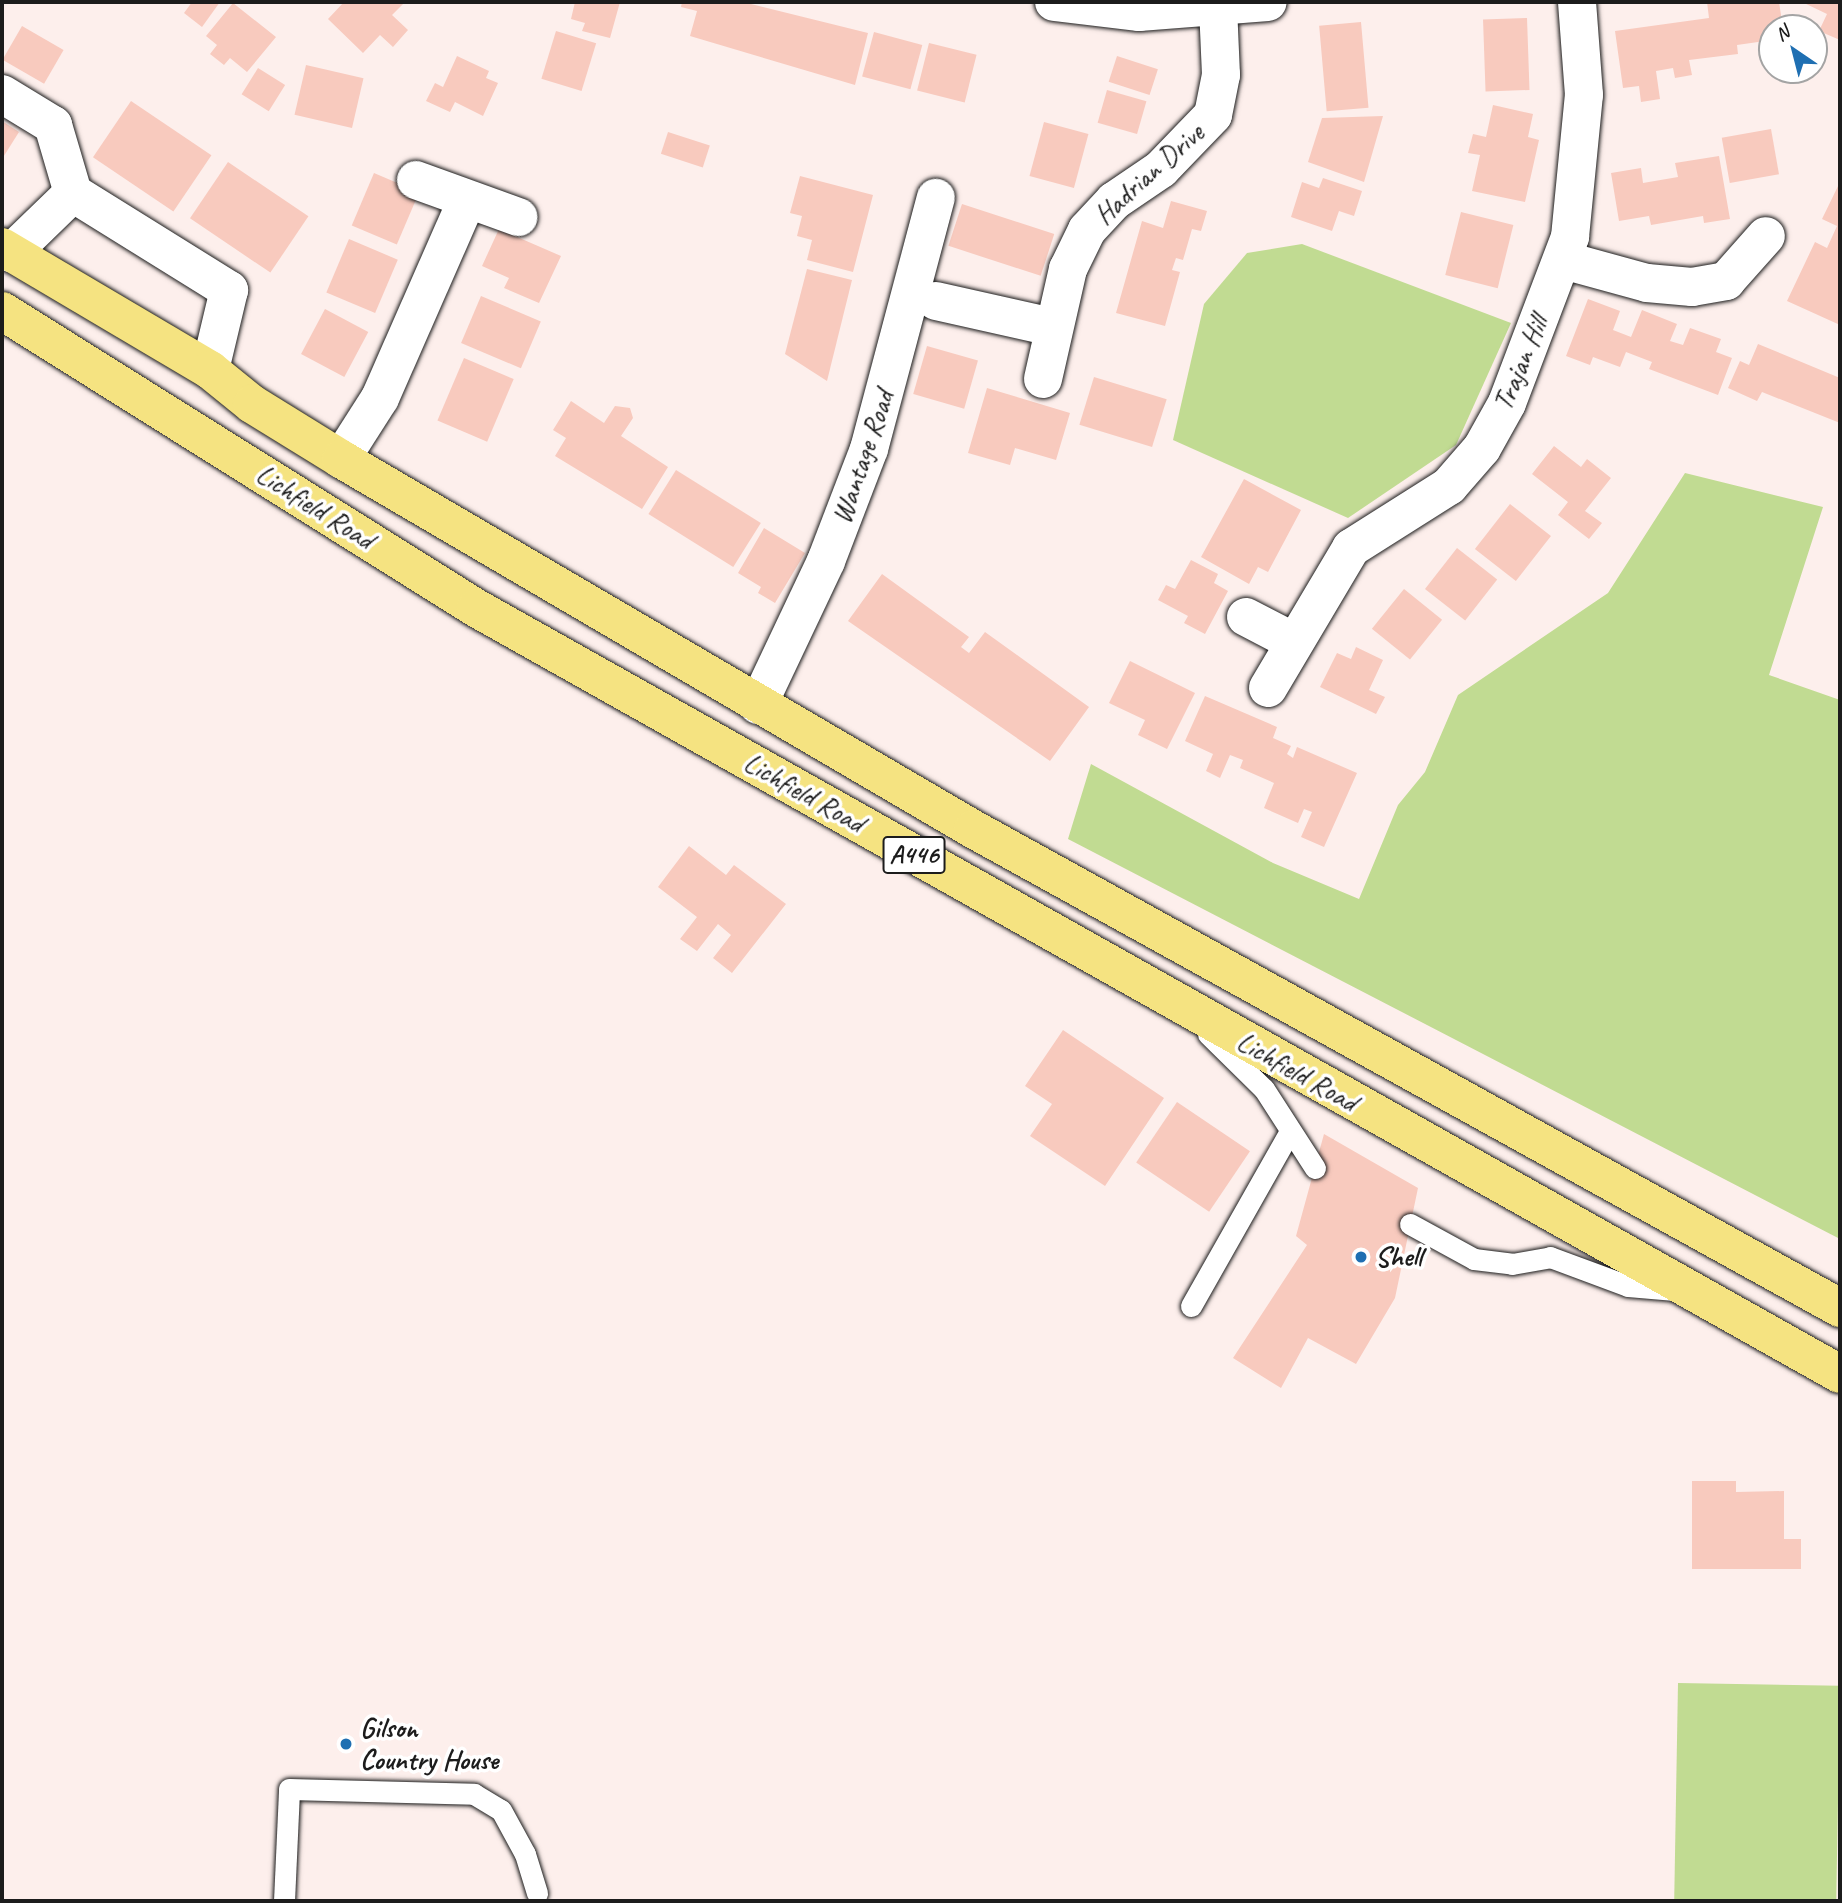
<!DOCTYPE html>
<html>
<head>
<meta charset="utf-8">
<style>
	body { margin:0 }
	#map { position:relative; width:1842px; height:1903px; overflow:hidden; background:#fdefec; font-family:Caveat,sans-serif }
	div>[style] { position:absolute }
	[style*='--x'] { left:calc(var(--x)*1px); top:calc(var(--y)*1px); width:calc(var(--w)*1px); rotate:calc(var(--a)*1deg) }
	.green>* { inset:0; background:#c1db92; transform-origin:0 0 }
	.building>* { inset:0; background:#f8cabe; transform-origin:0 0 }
	.roads { filter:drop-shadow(0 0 2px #1c1c1c) drop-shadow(0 0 2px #1c1c1c) }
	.service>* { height:21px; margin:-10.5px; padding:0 10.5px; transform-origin:10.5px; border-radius:10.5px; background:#fff }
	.minor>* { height:38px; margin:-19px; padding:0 19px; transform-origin:19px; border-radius:19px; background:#fff }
	.trunk>* { height:38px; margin:-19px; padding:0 19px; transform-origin:19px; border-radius:19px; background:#f5e381 }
	.dots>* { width:19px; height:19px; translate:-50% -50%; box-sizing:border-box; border:4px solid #fff; border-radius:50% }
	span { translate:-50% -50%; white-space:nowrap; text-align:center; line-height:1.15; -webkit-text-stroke:7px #fff; paint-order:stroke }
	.shield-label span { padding:2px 5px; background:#fff; border:2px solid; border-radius:5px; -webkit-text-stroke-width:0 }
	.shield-label { font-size:26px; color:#1c1c1c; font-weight:700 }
	.street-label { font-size:28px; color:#1c1c1c }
	.poi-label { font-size:28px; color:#1c1c1c; font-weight:700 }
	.left { translate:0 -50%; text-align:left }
	.frame { position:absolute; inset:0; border:4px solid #1c1c1c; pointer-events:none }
	.north { position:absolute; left:1758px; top:14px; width:70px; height:70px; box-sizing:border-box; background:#fff; border:2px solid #a4a4a4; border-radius:50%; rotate:325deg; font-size:19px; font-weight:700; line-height:28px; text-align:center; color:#1c1c1c }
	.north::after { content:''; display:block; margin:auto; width:24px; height:32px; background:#1f6fb2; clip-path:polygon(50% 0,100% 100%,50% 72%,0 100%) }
</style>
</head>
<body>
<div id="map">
	<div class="green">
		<div style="clip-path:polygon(1302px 244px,1511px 323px,1456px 445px,1348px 518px,1173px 440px,1204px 304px,1247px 253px)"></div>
		<div style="clip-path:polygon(1685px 473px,1823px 507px,1769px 675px,1840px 700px,1840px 1239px,1068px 839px,1091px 764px,1273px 863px,1359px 899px,1398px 805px,1425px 772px,1458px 695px,1608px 593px)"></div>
		<div style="left:1678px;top:1683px;width:162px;height:218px;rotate:1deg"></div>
	</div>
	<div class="building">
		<div style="clip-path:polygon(192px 2px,220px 2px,202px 27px,184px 13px)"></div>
		<div style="clip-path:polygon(344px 2px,405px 2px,392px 15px,408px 30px,393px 47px,380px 35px,363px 53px,328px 19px)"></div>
		<div style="clip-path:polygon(575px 2px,620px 2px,610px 38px,582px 31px,585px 23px,571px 19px)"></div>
		<div style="clip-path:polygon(682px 2px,743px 2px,868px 33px,855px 85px,690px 36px,697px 11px,681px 7px)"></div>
		<div style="clip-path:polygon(1707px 2px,1779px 2px,1783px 28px,1772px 28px,1772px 40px,1737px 45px,1738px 54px,1689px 60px,1692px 75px,1675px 78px,1673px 68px,1656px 71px,1660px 99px,1641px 102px,1639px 86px,1623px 88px,1615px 31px,1709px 18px)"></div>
		<div style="clip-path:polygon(1802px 2px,1840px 2px,1840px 40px,1819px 31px,1827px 14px)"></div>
		<div style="clip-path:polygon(233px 3px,276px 37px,247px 72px,230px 58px,224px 65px,210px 54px,217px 45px,206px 36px)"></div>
		<div style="left:1527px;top:18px;width:72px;height:44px;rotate:88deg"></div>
		<div style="left:1361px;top:22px;width:86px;height:42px;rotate:85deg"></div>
		<div style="left:22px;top:26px;width:48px;height:39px;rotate:30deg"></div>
		<div style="left:556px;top:31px;width:42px;height:50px;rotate:17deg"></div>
		<div style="left:874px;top:32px;width:50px;height:46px;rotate:15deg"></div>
		<div style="left:929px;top:43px;width:49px;height:49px;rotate:14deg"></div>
		<div style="clip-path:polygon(457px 56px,489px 71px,486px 78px,498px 83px,483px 116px,455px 102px,450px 112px,426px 101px,435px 83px,443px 87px)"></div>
		<div style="left:1117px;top:56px;width:43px;height:27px;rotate:18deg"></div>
		<div style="left:306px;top:65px;width:59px;height:51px;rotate:13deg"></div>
		<div style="left:258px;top:68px;width:32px;height:31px;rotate:32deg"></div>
		<div style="left:1107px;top:90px;width:41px;height:34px;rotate:16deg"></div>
		<div style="left:131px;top:101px;width:97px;height:68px;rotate:34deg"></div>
		<div style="clip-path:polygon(1493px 105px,1533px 114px,1528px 137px,1539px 140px,1525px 202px,1472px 191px,1480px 155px,1468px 153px,1473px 134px,1486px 137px)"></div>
		<div style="clip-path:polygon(1383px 116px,1364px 182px,1308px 162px,1322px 118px)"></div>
		<div style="clip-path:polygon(2px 121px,19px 132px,2px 159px)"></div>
		<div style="left:1044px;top:122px;width:46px;height:56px;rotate:15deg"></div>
		<div style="left:1771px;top:129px;width:46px;height:50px;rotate:80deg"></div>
		<div style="left:668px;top:132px;width:44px;height:23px;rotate:18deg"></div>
		<div style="clip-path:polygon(1719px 156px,1730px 219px,1704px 223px,1703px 216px,1651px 225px,1649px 216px,1619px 221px,1611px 173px,1641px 168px,1643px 183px,1678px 177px,1675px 163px)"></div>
		<div style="left:228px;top:162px;width:97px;height:68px;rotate:34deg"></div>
		<div style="left:374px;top:173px;width:49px;height:57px;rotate:23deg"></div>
		<div style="clip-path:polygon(800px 176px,873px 195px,853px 272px,807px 260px,812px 240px,797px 236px,802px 216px,790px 213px)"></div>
		<div style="clip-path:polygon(1323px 178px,1362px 191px,1354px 216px,1339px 211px,1332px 231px,1291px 217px,1302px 182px,1319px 188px)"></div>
		<div style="clip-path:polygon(1840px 182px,1840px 325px,1787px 301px,1815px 242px,1827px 248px,1837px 226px,1822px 219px)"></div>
		<div style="clip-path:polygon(1171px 201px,1207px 211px,1201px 231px,1192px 229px,1183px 260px,1176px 258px,1172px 270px,1180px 272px,1165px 326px,1116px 313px,1142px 221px,1163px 228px)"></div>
		<div style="left:962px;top:204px;width:97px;height:44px;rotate:18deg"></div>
		<div style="left:1461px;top:212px;width:54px;height:65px;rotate:14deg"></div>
		<div style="clip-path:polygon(499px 229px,561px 256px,539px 303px,504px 288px,509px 278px,482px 266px)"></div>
		<div style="left:349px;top:239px;width:53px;height:58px;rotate:23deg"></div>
		<div style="clip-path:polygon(807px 269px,852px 280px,827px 381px,785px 354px)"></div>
		<div style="left:481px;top:296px;width:65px;height:51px;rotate:23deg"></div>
		<div style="clip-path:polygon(1588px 299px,1620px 311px,1613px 330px,1631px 337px,1642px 310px,1677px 324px,1670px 341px,1683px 345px,1690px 328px,1721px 339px,1716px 352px,1732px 358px,1718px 395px,1649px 369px,1652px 362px,1626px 352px,1620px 367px,1593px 357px,1590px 365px,1566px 356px)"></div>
		<div style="left:325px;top:309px;width:49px;height:51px;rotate:28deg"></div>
		<div style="clip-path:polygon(1758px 344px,1840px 378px,1840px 423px,1762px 392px,1757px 401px,1728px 388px,1740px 361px,1749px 365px)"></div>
		<div style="left:927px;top:346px;width:53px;height:50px;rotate:16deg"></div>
		<div style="left:464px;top:358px;width:54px;height:68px;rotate:23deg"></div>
		<div style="left:1094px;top:377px;width:76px;height:50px;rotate:17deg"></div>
		<div style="clip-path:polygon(987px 388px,1070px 413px,1056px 460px,1015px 448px,1010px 465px,968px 453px)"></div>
		<div style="clip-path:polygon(571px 401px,604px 423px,615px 406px,630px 408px,633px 418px,621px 436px,668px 467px,642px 509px,555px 456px,566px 438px,553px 430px)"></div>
		<div style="clip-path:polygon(1554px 446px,1581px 467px,1587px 459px,1611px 478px,1585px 511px,1602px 523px,1589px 539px,1558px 515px,1568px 502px,1532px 474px)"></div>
		<div style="left:676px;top:470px;width:100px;height:52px;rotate:32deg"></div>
		<div style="clip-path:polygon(1244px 479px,1301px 510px,1268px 572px,1258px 567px,1249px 584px,1201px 557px)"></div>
		<div style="left:1510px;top:504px;width:52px;height:57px;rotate:38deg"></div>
		<div style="clip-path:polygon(764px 528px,805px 553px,775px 603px,758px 593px,761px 587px,738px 573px)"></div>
		<div style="left:1457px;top:548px;width:51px;height:52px;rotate:38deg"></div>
		<div style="clip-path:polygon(1191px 560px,1218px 574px,1214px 583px,1228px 591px,1205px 634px,1184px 623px,1188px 616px,1158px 600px,1166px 585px,1175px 589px)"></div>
		<div style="clip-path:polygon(882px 574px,969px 637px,961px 647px,969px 653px,985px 632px,1089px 707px,1050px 761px,848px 621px)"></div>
		<div style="left:1404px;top:589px;width:49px;height:51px;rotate:39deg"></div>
		<div style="clip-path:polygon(1356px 647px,1383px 660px,1369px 690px,1385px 697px,1376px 714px,1320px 687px,1337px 653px,1351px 659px)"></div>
		<div style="clip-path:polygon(1130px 661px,1195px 693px,1167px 749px,1138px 735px,1145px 720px,1109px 703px)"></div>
		<div style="clip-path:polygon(1205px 696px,1277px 727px,1273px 738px,1291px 746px,1287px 754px,1293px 758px,1297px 747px,1357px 773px,1324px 847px,1301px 837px,1312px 812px,1304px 809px,1298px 823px,1264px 808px,1274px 783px,1240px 768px,1243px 760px,1230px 755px,1220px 778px,1206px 771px,1213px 754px,1185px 741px)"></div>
		<div style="clip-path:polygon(689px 846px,726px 875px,734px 865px,786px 904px,732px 973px,713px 958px,731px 935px,718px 924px,697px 951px,680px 939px,697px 917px,658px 887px)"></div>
		<div style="clip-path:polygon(1063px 1030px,1164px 1098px,1105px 1186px,1030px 1136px,1052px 1104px,1025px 1086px)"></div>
		<div style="left:1177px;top:1102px;width:88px;height:73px;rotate:34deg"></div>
		<div style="clip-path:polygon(1324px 1134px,1418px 1188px,1395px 1298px,1356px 1364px,1308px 1338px,1281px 1388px,1233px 1358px,1307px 1245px,1296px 1236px)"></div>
		<div style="clip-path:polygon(1692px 1481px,1736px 1481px,1736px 1492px,1784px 1491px,1784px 1539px,1801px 1539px,1801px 1569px,1692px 1569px)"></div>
	</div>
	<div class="roads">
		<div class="service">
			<div style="--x:1208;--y:1034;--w:78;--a:44.5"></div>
			<div style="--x:1264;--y:1089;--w:94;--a:57.2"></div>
			<div style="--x:1410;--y:1224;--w:73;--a:28.7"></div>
			<div style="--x:1474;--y:1259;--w:38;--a:7"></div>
			<div style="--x:1512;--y:1264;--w:39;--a:-10"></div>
			<div style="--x:1550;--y:1257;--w:83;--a:20.4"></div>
			<div style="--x:1628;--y:1286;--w:47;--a:4.9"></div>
			<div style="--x:1191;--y:1306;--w:199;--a:-60.5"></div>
			<div style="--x:284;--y:1901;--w:112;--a:-87.4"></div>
			<div style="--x:289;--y:1789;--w:185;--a:1.5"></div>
			<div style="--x:474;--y:1794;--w:31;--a:31"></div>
			<div style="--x:501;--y:1810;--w:50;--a:61.4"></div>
			<div style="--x:525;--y:1854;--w:41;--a:72.9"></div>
		</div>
		<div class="minor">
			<div style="--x:1054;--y:2;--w:86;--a:6.7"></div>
			<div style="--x:1139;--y:12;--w:129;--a:-4.4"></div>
			<div style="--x:2;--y:94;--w:60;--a:31.3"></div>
			<div style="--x:53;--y:125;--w:71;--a:73.6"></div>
			<div style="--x:416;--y:180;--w:109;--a:19.9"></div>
			<div style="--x:11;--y:253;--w:86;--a:-44.1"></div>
			<div style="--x:73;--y:193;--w:184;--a:31.9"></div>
			<div style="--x:229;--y:290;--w:82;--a:103.4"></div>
			<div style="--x:1563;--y:260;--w:87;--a:15.3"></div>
			<div style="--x:1647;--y:283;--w:45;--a:5.1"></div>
			<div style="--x:1692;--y:287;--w:35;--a:-10"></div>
			<div style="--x:1726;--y:281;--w:60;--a:-48.4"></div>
			<div style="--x:936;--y:301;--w:119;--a:12.6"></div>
			<div style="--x:1043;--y:379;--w:113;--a:-77.2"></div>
			<div style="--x:1068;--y:269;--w:43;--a:-64"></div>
			<div style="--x:1087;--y:230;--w:40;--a:-47"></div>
			<div style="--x:1114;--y:201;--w:57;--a:-34.2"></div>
			<div style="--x:1161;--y:169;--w:75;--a:-46.1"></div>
			<div style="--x:1213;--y:115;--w:41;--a:-78.7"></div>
			<div style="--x:1221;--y:75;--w:69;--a:-92.5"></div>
			<div style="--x:341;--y:459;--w:72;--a:-57.4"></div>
			<div style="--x:380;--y:398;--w:216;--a:-66.3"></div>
			<div style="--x:1246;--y:617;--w:54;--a:27.5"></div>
			<div style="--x:1268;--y:688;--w:163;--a:-59.3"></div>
			<div style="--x:1351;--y:548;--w:116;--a:-32.3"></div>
			<div style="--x:1449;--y:486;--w:50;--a:-49"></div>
			<div style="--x:1482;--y:448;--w:51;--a:-60.9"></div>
			<div style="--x:1507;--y:403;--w:178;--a:-69.2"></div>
			<div style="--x:1570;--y:237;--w:143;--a:-84.4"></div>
			<div style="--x:1584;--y:95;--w:93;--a:-94.3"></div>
			<div style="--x:758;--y:705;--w:159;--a:-64.7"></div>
			<div style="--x:826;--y:561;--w:120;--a:-69"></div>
			<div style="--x:869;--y:449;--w:260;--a:-75.1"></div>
		</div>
		<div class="trunk">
			<div style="--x:2;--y:247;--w:242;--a:30.6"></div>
			<div style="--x:210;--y:370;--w:54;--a:39"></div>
			<div style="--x:252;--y:404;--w:105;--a:31.7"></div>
			<div style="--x:341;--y:459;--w:732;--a:30.35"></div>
			<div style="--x:973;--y:829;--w:991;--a:28.92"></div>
			<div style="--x:2;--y:311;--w:559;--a:32.07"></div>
			<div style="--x:476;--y:608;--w:1564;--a:29.32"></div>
		</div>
	</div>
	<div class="dots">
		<div style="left:1361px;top:1257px;background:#1f6fb2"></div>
		<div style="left:346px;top:1744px;background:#1f6fb2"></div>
	</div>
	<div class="shield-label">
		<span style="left:914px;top:855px">A446</span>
	</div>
	<div class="street-label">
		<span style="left:1149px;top:174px;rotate:-42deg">Hadrian Drive</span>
		<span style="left:1521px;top:363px;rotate:-67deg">Trajan Hill</span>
		<span style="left:863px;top:457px;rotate:-71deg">Wantage Road</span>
		<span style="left:315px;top:507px;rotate:32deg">Lichfield Road</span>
		<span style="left:804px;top:793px;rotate:29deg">Lichfield Road</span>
		<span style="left:1297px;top:1072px;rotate:29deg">Lichfield Road</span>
	</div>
	<div class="poi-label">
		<span class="left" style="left:1375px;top:1257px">Shell</span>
		<span class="left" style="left:360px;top:1744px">Gilson<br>Country House</span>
	</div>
	<div class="frame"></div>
	<div class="north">N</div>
</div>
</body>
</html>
